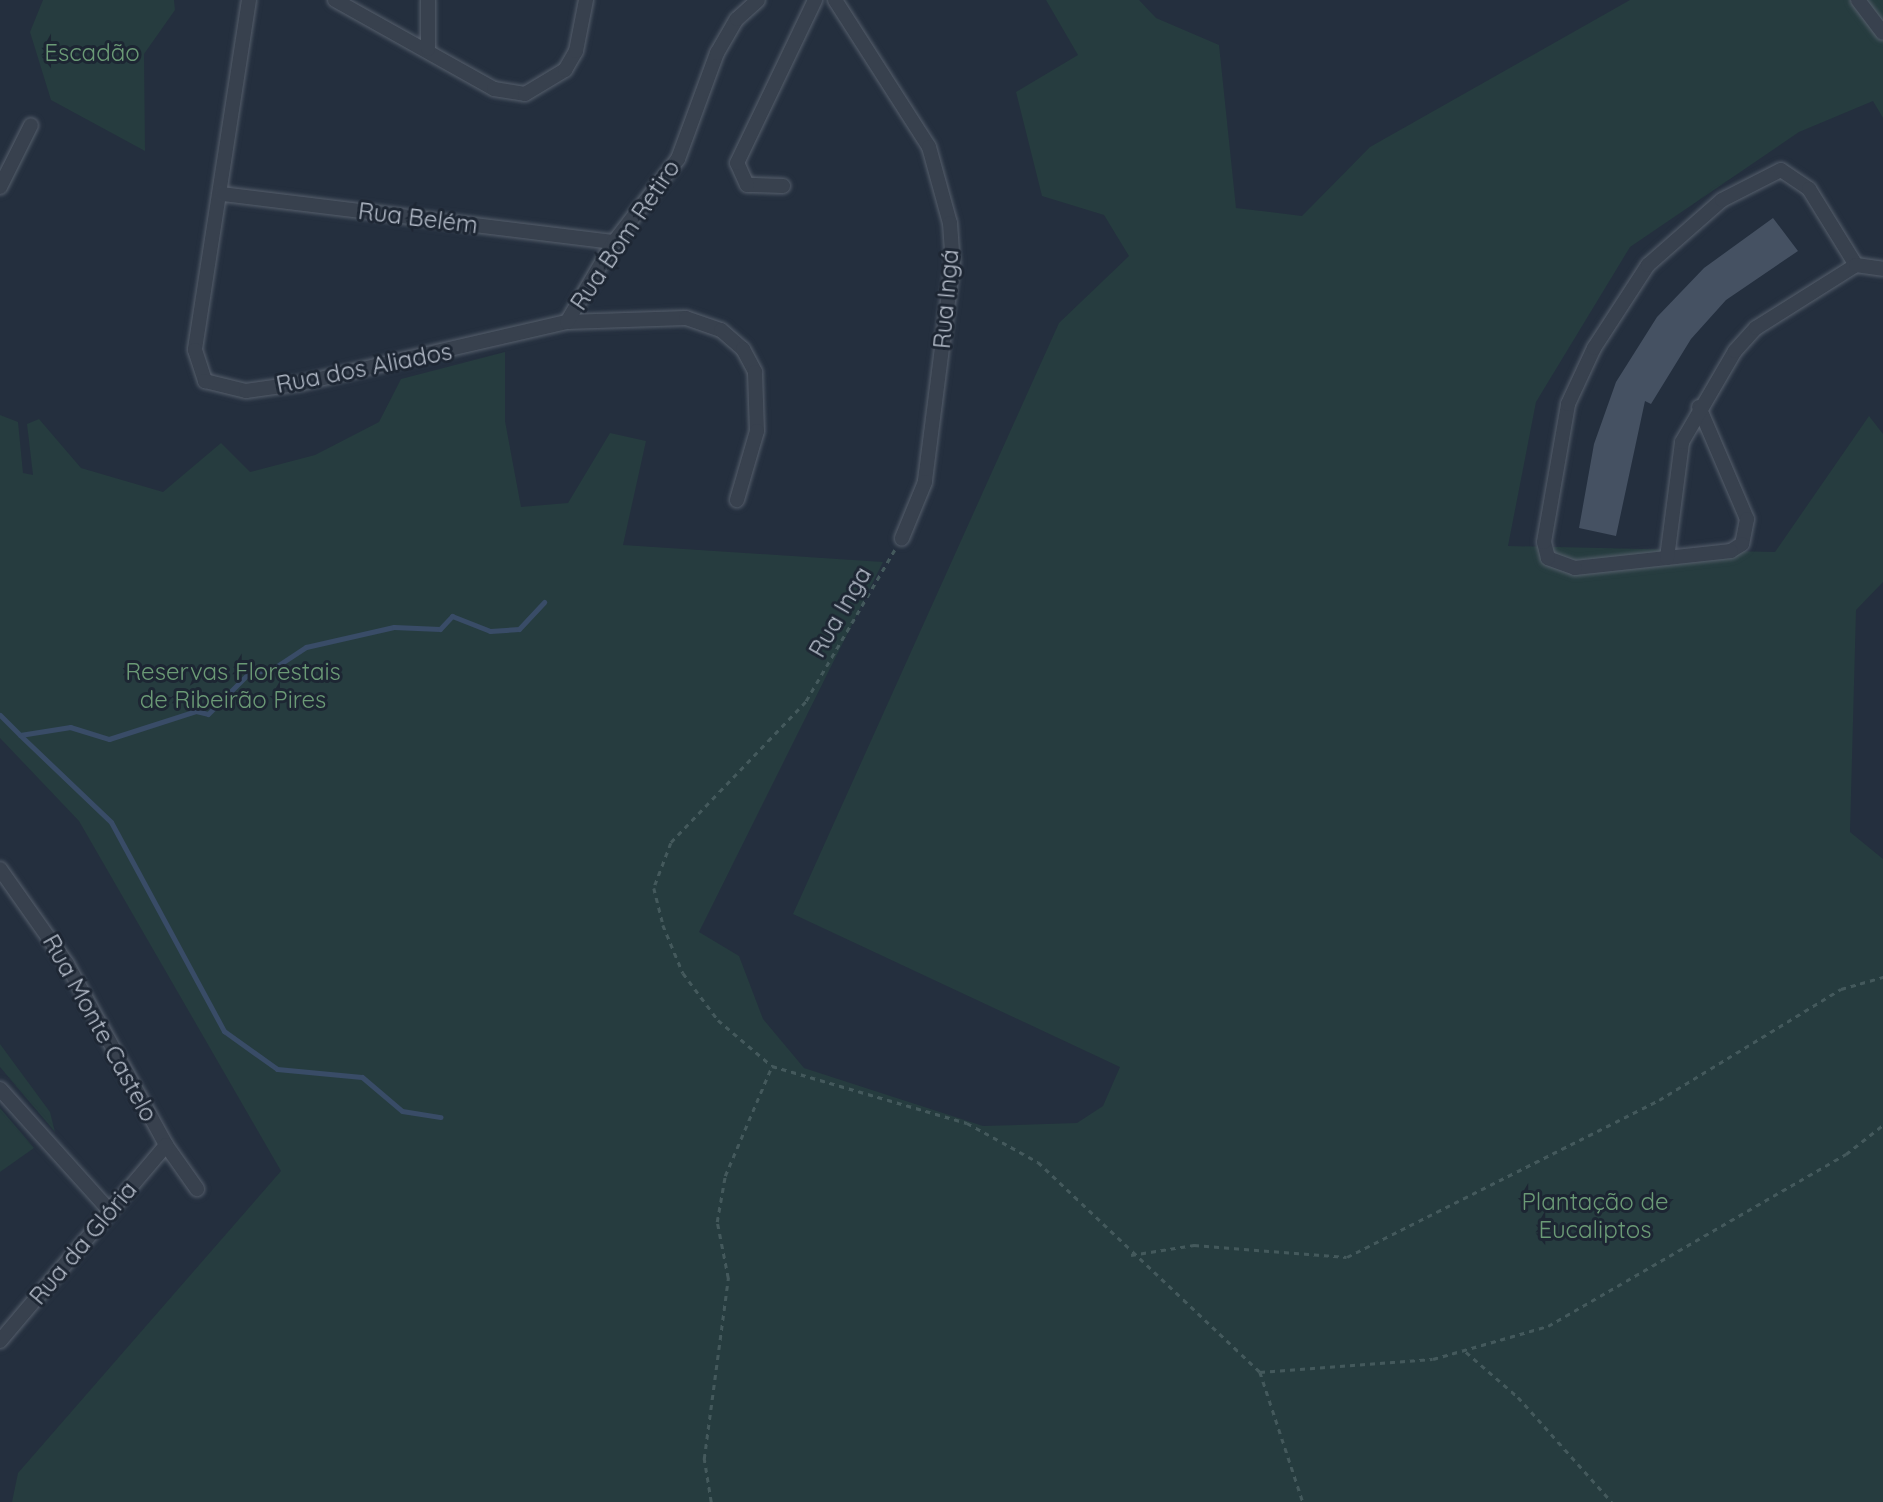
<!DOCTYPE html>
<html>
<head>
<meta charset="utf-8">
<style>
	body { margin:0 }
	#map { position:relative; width:1883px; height:1502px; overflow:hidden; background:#242f3e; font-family:Quicksand,sans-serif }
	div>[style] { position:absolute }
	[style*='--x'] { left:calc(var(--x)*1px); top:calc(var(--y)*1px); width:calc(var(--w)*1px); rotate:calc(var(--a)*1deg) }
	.green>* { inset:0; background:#263c3f }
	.stream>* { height:5px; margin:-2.5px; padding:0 2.5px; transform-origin:2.5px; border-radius:2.5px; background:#394c67 }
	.building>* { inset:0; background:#455162 }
	.path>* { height:2.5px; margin-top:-1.25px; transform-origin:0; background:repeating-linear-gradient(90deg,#44595c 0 5px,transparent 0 10px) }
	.roads { filter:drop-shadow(0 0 2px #565f6c) drop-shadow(0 0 2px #565f6c) }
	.street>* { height:14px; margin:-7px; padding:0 7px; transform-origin:7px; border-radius:7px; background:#38414e }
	span { translate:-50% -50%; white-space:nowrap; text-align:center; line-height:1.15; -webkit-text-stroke:6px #1d2633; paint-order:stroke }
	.park-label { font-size:24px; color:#6b9a76 }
	.street-label { font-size:24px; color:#b4bcc9 }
</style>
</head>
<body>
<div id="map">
	<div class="green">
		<div style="clip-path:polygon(43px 0,174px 0,175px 10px,144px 54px,145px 151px,51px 100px,30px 32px)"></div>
		<div style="clip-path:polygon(1046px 0,1139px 0,1156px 18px,1219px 45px,1236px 208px,1302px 216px,1370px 147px,1630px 0,1883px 0,1883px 118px,1873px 101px,1799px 132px,1630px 247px,1536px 402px,1508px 546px,1775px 552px,1869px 416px,1883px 434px,1883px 582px,1856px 610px,1850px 832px,1883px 859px,1883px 1502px,12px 1502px,18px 1473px,281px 1171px,79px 821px,0 738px,0 415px,18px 422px,23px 473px,33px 475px,27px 424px,39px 419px,81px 468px,163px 492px,221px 443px,250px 472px,315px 455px,379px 422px,401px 379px,505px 352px,505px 421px,521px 507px,568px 503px,610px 433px,646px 441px,623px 545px,883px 562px,699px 932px,739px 956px,763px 1019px,804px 1068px,983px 1126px,1077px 1123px,1103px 1106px,1120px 1067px,793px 914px,1059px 323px,1129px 256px,1104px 215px,1042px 196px,1016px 92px,1078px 55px)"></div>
		<div style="clip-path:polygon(0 1044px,50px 1112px,55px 1132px,0 1067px)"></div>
		<div style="clip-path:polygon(0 1108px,34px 1148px,0 1172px)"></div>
	</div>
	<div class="stream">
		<div style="--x:0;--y:715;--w:28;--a:45"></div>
		<div style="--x:20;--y:735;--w:51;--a:-9.1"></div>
		<div style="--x:70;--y:727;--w:41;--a:17.1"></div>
		<div style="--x:109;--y:739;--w:91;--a:-17.8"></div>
		<div style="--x:196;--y:711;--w:12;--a:14"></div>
		<div style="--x:208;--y:714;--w:59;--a:-45"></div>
		<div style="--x:250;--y:672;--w:21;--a:-5"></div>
		<div style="--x:271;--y:670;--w:42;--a:-33.3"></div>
		<div style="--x:306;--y:647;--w:90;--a:-12.8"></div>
		<div style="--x:394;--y:627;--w:46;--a:2.5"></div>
		<div style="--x:440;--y:629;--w:18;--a:-47"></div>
		<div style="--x:452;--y:616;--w:41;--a:21.5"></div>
		<div style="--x:490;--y:631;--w:29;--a:-4"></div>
		<div style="--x:519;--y:629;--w:37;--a:-47"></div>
		<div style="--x:21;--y:736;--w:124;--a:43.7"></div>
		<div style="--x:111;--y:822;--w:238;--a:61.6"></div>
		<div style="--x:224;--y:1031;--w:65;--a:35.6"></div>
		<div style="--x:277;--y:1069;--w:85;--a:5.4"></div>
		<div style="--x:362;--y:1077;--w:52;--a:40.4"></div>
		<div style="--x:402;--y:1111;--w:39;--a:9"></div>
	</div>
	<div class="building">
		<div style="clip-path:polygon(1773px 218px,1798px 251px,1726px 300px,1691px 339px,1651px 404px,1645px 401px,1616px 536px,1579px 528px,1594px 444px,1616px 382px,1657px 317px,1704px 268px)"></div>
	</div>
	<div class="path">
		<div style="--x:895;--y:550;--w:176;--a:120.4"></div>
		<div style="--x:806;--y:702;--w:195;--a:133.8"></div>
		<div style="--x:671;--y:843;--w:48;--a:110.7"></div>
		<div style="--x:654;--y:888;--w:38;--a:76"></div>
		<div style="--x:663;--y:925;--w:52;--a:67.4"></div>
		<div style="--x:683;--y:973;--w:59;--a:53.3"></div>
		<div style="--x:718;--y:1020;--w:71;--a:40.4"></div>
		<div style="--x:772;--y:1066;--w:203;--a:16.3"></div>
		<div style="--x:967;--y:1123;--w:81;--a:28.8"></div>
		<div style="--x:1038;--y:1162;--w:306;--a:43.4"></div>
		<div style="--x:1260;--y:1372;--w:137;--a:71.7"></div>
		<div style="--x:1131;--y:1255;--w:64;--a:-9"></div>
		<div style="--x:1194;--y:1245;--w:153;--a:4.5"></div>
		<div style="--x:1347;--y:1257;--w:349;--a:-26.7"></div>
		<div style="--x:1659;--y:1100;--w:213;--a:-31.4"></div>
		<div style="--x:1841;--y:989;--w:44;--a:-15.9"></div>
		<div style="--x:1466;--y:1352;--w:69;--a:40.9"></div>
		<div style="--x:1518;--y:1397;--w:141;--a:48.2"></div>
		<div style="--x:1260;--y:1372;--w:173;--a:-4.3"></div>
		<div style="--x:1433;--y:1359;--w:120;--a:-16"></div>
		<div style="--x:1548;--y:1326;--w:344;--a:-30"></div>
		<div style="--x:1846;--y:1154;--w:47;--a:-38.1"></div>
		<div style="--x:711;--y:1502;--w:44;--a:-99.2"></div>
		<div style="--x:704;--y:1459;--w:183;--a:-82.4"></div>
		<div style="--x:728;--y:1278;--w:57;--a:-101.1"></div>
		<div style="--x:717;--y:1222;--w:47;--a:-80.1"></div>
		<div style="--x:725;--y:1176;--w:120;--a:-66.9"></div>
	</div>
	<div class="roads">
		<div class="street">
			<div style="--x:249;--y:0;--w:354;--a:98.8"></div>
			<div style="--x:195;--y:350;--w:33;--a:72"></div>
			<div style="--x:205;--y:381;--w:42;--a:13.7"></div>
			<div style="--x:246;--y:391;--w:57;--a:-8.1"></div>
			<div style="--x:302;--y:383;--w:272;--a:-13"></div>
			<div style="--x:567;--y:322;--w:119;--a:-1.9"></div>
			<div style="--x:686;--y:318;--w:37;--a:19"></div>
			<div style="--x:721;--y:330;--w:29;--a:41"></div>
			<div style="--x:743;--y:349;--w:26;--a:62"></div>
			<div style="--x:755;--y:372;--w:59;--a:88.1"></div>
			<div style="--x:757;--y:431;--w:72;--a:106.2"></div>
			<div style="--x:335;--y:0;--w:182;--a:29.2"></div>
			<div style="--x:494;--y:89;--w:31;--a:9"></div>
			<div style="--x:525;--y:94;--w:47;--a:-31"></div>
			<div style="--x:565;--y:70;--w:22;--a:-60"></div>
			<div style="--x:576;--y:51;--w:52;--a:-78.9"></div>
			<div style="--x:428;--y:0;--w:49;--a:90"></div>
			<div style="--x:835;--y:0;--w:174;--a:57.4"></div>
			<div style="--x:929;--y:147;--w:79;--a:74.6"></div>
			<div style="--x:950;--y:223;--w:39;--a:86"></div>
			<div style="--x:953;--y:262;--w:222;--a:97.3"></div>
			<div style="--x:925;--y:482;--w:61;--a:112.3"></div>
			<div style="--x:1858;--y:0;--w:41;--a:52.9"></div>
			<div style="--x:783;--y:186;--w:36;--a:-178"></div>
			<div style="--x:747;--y:185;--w:24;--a:-114"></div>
			<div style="--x:737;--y:163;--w:181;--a:-64.4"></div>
			<div style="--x:0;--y:187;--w:69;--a:-63.4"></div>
			<div style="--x:222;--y:194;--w:395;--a:7"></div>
			<div style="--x:567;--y:322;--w:93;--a:-59.6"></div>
			<div style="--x:614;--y:242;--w:105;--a:-52.4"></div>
			<div style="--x:678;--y:159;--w:113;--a:-69.8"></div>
			<div style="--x:717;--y:53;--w:39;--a:-60"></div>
			<div style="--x:737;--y:19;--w:28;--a:-42"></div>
			<div style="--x:1699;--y:407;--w:122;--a:66.8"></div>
			<div style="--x:1747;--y:519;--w:25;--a:101"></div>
			<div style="--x:1742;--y:544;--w:13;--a:148"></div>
			<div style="--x:1731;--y:551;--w:157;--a:173.8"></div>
			<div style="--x:1575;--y:568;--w:29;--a:-160"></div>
			<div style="--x:1548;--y:558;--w:16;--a:-104"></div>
			<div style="--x:1544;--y:542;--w:140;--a:-80.1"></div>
			<div style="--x:1568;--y:404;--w:62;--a:-65.1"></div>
			<div style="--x:1594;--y:348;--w:99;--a:-57"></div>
			<div style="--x:1648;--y:265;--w:98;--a:-41.3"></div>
			<div style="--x:1722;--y:200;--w:66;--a:-27"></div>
			<div style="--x:1781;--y:170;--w:34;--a:34"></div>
			<div style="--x:1809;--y:189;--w:89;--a:58.3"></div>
			<div style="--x:1667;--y:558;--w:117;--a:-82.6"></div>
			<div style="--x:1682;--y:442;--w:105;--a:-59.8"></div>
			<div style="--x:1735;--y:351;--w:31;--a:-48"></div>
			<div style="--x:1756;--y:328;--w:118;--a:-32.2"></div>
			<div style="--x:1856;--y:265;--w:27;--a:8"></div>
			<div style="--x:0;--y:869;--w:116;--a:54.8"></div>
			<div style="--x:67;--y:964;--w:206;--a:61.3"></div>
			<div style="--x:166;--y:1145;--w:54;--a:54.8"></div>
			<div style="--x:0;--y:1089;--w:163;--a:48"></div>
			<div style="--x:0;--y:1341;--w:257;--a:-49.7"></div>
		</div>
	</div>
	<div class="park-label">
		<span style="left:92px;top:53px">Escadão</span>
		<span style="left:233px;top:686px">Reservas Florestais<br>de Ribeirão Pires</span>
		<span style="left:1595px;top:1216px">Plantação de<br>Eucaliptos</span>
	</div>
	<div class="street-label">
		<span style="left:418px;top:218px;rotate:7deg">Rua Belém</span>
		<span style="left:625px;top:235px;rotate:-56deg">Rua Bom Retiro</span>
		<span style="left:946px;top:299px;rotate:-85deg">Rua Ingá</span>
		<span style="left:364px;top:368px;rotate:-11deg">Rua dos Aliados</span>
		<span style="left:840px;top:612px;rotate:-60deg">Rua Inga</span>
		<span style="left:100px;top:1028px;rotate:61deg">Rua Monte Castelo</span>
		<span style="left:83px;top:1243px;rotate:-50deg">Rua da Glória</span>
	</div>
</div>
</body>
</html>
